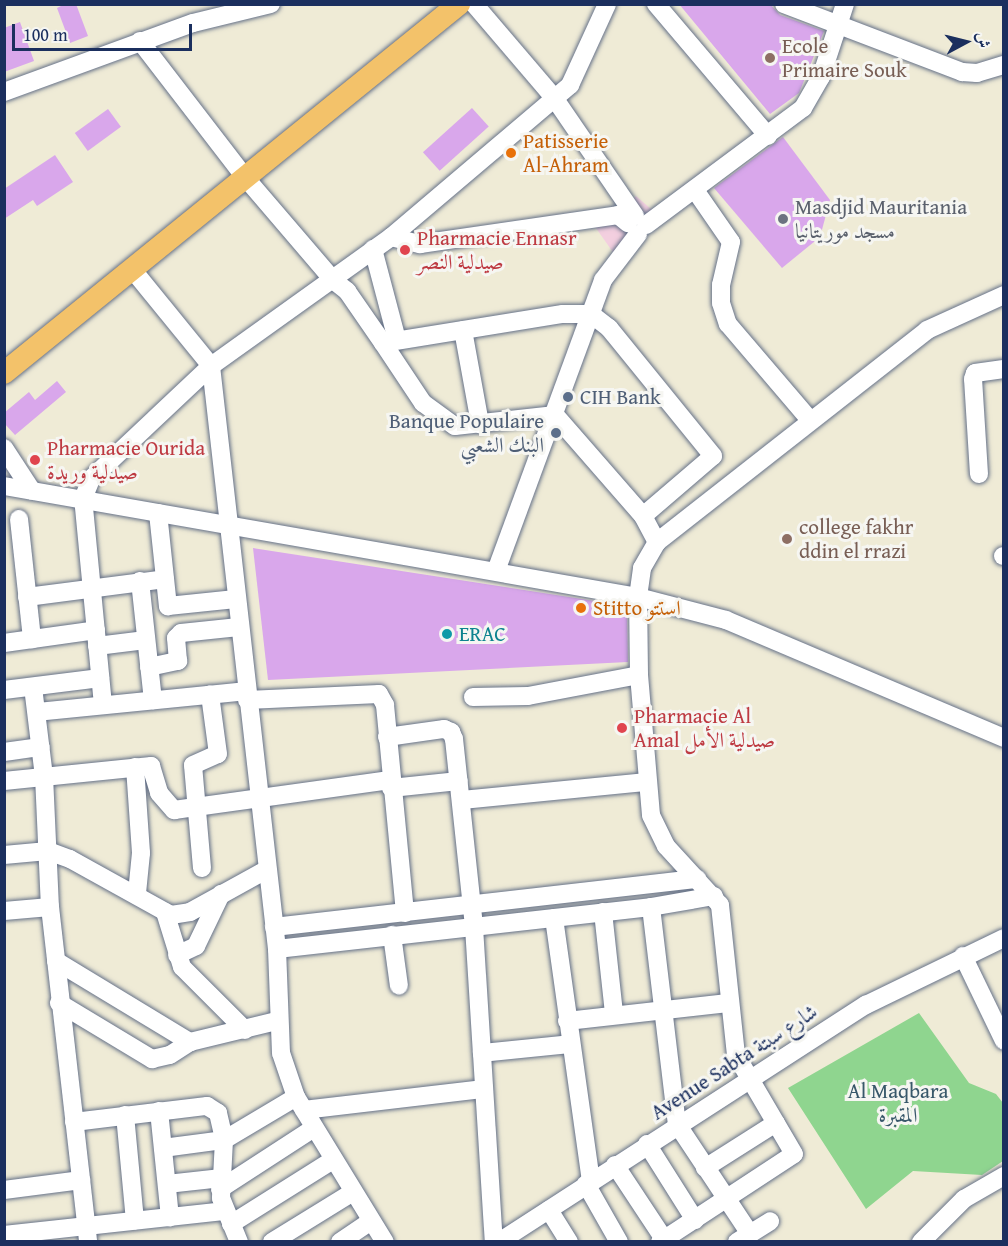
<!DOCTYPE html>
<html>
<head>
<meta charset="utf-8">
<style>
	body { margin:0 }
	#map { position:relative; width:1008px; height:1246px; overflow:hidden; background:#efebd6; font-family:"Gentium Book Plus",Amiri,serif }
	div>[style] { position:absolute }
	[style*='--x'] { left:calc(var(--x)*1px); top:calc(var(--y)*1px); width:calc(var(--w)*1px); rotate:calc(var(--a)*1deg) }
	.built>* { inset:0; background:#f3cfdf }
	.green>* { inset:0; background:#8fd58f }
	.building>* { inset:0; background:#d9a7eb; transform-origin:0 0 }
	.roads { filter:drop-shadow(0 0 2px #657188) drop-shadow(0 0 2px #657188) }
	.minor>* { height:18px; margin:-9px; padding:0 9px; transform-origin:9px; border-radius:9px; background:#fff }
	.major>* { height:22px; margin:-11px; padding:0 11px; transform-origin:11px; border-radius:11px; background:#f3c26a }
	.dots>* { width:16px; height:16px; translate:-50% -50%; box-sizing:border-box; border:3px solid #f6f6f2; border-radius:50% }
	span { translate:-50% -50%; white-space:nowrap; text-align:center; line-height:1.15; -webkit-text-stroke:6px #f6f6f2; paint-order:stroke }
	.education-label { font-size:21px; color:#785e54 }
	.left { translate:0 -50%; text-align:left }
	.food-label { font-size:21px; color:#c56008 }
	.worship-label { font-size:21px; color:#5b616d }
	.health-label { font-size:21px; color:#be3a42 }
	.service-label { font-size:21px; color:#4e5e75 }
	.right { translate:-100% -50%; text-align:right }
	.culture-label { font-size:21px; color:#0d838f }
	.street-label { font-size:21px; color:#1b2f5e }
	.park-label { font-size:21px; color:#38586a }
	.frame { position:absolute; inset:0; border:6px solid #1b2f5e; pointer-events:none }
	.north { position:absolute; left:936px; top:12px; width:60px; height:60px; -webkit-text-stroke:4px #f6f6f2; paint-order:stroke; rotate:83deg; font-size:16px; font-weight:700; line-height:24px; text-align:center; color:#1b2f5e }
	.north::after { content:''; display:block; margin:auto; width:21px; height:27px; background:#1b2f5e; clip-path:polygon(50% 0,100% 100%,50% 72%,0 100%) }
	.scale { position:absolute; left:12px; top:24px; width:180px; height:27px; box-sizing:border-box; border:3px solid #1b2f5e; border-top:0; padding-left:8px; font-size:18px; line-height:21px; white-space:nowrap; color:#1b2f5e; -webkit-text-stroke:4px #f6f6f2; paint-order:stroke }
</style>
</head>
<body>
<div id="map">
	<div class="built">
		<div style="clip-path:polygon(636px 196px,659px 216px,617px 258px,591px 221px,612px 218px)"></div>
	</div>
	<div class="green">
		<div style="clip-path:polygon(919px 1013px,969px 1083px,996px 1094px,1003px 1103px,1003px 1161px,982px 1175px,913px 1171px,866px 1209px,788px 1088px)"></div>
	</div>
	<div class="building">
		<div style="clip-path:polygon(65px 4px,76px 4px,88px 36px,70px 43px,57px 8px)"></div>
		<div style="clip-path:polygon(679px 4px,770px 4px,780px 15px,824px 31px,799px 93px,770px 114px)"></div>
		<div style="clip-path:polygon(20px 22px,34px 61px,4px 72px,4px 28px)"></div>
		<div style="left:472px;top:108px;width:25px;height:66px;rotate:48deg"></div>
		<div style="left:108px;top:109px;width:22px;height:41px;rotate:54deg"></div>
		<div style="clip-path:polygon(783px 137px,830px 200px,820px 237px,782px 268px,714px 188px)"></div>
		<div style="clip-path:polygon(55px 155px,73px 182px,37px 206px,33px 200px,4px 219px,4px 189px)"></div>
		<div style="clip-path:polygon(57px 381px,66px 392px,15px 435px,4px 423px,4px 413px,29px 392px,35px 400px)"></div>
		<div style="clip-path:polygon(253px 548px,627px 606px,628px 662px,268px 680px)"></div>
	</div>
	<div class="roads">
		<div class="minor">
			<div style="--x:474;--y:4;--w:125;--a:49.5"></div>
			<div style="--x:555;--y:99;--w:142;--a:55.6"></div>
			<div style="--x:656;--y:4;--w:173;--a:49.7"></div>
			<div style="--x:784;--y:4;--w:191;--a:20.9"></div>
			<div style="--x:962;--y:72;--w:15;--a:4"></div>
			<div style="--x:977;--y:73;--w:28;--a:-17"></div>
			<div style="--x:140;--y:41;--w:170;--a:52.4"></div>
			<div style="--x:244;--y:176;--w:137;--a:49.4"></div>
			<div style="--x:333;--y:280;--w:18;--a:38"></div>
			<div style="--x:347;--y:291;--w:63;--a:55.3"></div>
			<div style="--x:383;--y:343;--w:182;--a:-9.2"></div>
			<div style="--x:563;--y:314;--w:28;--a:0"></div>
			<div style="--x:591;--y:314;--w:23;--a:38"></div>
			<div style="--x:609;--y:328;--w:165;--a:50.9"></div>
			<div style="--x:713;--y:456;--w:92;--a:139.4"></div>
			<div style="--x:4;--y:92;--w:201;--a:-20.1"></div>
			<div style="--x:193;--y:23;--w:80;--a:-13.7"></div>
			<div style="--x:695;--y:190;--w:63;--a:55.3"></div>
			<div style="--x:731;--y:242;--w:44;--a:103.1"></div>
			<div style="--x:721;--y:285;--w:18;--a:90"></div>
			<div style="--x:721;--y:303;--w:22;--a:72"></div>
			<div style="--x:728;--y:324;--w:126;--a:49.5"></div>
			<div style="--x:646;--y:225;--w:196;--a:-36.7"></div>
			<div style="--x:803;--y:108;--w:36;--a:-60"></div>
			<div style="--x:821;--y:77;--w:77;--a:-71.8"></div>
			<div style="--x:391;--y:237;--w:30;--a:14"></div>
			<div style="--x:420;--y:244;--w:200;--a:-8.3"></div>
			<div style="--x:618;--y:215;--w:13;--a:39"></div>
			<div style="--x:373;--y:249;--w:94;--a:75.2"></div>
			<div style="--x:132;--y:269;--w:125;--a:50.8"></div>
			<div style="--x:211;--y:366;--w:587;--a:83.54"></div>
			<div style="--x:277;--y:949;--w:104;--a:87.8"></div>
			<div style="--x:281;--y:1053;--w:46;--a:71.2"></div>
			<div style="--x:296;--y:1097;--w:170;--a:58.5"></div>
			<div style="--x:463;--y:330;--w:96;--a:79.7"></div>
			<div style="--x:383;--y:343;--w:72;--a:56.3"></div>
			<div style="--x:423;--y:403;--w:39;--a:36"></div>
			<div style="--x:455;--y:426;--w:101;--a:-6.3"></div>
			<div style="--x:555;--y:415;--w:134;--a:48.9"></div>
			<div style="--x:643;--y:516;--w:30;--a:62"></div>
			<div style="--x:4;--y:448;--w:51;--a:56.9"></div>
			<div style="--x:979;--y:474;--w:95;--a:-93.6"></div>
			<div style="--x:973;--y:379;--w:6;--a:-72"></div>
			<div style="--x:975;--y:373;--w:29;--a:-8"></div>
			<div style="--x:4;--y:486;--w:644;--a:9.93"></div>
			<div style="--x:638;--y:597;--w:91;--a:14.6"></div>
			<div style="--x:726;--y:620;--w:302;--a:23"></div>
			<div style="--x:158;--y:513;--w:94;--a:83.9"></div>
			<div style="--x:168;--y:606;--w:68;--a:-5.9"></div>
			<div style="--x:19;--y:519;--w:121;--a:83.8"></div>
			<div style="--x:1003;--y:556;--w:1;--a:0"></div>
			<div style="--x:496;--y:571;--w:310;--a:-69.8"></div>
			<div style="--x:603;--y:280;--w:58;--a:-52.7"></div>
			<div style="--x:140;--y:581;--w:120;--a:83.8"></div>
			<div style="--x:27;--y:597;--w:139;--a:-7.4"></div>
			<div style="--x:4;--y:643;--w:93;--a:-8"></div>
			<div style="--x:97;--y:646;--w:49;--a:-7"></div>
			<div style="--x:149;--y:667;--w:30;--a:-12"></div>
			<div style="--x:178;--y:661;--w:23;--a:-95"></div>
			<div style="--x:176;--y:638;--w:7;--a:-45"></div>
			<div style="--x:181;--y:633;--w:58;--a:-5.9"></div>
			<div style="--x:33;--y:687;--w:90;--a:83"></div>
			<div style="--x:44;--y:776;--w:131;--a:87.4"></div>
			<div style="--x:50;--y:907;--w:337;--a:83.5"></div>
			<div style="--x:4;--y:690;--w:97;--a:-7.1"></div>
			<div style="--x:473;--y:697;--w:55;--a:-1"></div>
			<div style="--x:528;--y:696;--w:113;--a:-10.7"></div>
			<div style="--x:247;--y:700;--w:132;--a:-2.6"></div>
			<div style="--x:379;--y:694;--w:13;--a:61"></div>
			<div style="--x:385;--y:705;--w:209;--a:84.5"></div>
			<div style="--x:103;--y:705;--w:207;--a:-95.5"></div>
			<div style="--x:83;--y:499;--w:22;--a:-68"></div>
			<div style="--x:91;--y:479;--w:165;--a:-43.3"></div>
			<div style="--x:211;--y:366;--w:221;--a:-35.6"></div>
			<div style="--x:391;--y:237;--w:235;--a:-40.3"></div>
			<div style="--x:570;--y:85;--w:89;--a:-65.4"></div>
			<div style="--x:37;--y:712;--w:210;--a:-5.7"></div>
			<div style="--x:387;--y:737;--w:58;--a:-8"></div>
			<div style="--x:444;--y:729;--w:8;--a:23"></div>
			<div style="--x:451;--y:732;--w:8;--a:67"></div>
			<div style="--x:454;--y:739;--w:189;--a:83.9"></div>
			<div style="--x:474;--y:927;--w:316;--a:86.4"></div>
			<div style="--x:4;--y:752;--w:37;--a:-8"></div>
			<div style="--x:135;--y:767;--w:86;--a:86"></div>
			<div style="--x:141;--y:853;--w:40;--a:95.7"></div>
			<div style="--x:4;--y:781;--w:148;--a:-5.8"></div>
			<div style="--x:151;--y:766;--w:28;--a:73"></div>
			<div style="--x:159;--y:793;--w:23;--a:49"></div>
			<div style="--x:174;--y:810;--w:218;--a:-7.9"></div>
			<div style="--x:391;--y:788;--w:68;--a:-5.9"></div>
			<div style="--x:462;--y:800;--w:186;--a:-5.6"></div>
			<div style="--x:4;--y:855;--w:44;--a:-5.2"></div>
			<div style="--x:48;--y:851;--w:23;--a:20"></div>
			<div style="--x:70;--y:859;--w:115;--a:29"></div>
			<div style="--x:171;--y:915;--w:19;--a:-9"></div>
			<div style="--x:190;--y:912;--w:87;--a:-28.9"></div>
			<div style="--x:202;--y:868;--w:103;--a:-95"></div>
			<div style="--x:193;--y:765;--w:27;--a:-24"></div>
			<div style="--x:218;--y:754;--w:60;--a:-97.7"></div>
			<div style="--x:651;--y:907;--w:219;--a:83.2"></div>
			<div style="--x:677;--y:1124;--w:132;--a:56.4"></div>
			<div style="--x:4;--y:911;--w:46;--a:-5"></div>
			<div style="--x:165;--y:912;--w:58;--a:72.8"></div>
			<div style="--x:182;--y:967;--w:89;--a:45"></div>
			<div style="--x:603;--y:912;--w:102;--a:83.8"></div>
			<div style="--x:554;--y:918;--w:266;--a:82"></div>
			<div style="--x:274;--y:927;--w:426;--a:-6.5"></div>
			<div style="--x:392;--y:935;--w:51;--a:82.2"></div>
			<div style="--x:277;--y:949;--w:376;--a:-6.4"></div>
			<div style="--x:651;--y:907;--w:64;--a:-9.9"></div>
			<div style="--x:177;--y:955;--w:21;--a:-25"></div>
			<div style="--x:196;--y:946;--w:58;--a:-64.3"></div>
			<div style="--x:963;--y:956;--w:94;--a:64.2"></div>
			<div style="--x:56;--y:961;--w:157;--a:31.2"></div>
			<div style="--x:59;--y:1003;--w:109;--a:31.1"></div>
			<div style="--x:152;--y:1059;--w:18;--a:-13"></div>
			<div style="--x:170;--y:1055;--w:24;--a:-33"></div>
			<div style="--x:190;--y:1042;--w:89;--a:-13.6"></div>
			<div style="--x:567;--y:1021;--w:162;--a:-6.4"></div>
			<div style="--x:482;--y:1053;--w:89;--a:-5.8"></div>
			<div style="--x:304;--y:1110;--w:181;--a:-6.7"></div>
			<div style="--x:159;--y:1111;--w:107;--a:84.1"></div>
			<div style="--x:125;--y:1115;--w:106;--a:84.6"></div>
			<div style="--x:74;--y:1122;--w:134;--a:-6.9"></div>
			<div style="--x:207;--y:1106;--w:13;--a:32"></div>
			<div style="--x:218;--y:1113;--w:28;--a:77"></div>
			<div style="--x:224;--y:1140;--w:84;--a:-30.8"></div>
			<div style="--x:647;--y:1144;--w:90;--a:57.7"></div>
			<div style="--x:163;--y:1148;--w:62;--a:-7.5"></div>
			<div style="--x:224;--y:1140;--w:58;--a:93"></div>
			<div style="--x:221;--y:1198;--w:48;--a:67.8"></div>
			<div style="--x:615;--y:1165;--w:89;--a:56.5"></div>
			<div style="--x:705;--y:1168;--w:84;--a:-32.4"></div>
			<div style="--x:167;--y:1184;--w:55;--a:-6.2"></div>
			<div style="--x:586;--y:1184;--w:67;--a:60.4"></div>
			<div style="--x:220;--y:1189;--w:112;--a:-33"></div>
			<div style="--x:4;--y:1190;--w:78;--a:-7.4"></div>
			<div style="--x:549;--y:1210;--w:38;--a:58"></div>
			<div style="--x:231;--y:1224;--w:120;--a:-32.1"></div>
			<div style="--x:4;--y:1235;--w:223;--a:-6.2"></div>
			<div style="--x:272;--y:1242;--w:95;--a:-31.7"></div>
			<div style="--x:340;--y:1242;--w:37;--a:-34"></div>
			<div style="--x:499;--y:1242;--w:437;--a:-32.9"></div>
			<div style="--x:866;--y:1005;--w:153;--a:-25.9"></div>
			<div style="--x:660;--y:1242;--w:160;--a:-33.3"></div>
			<div style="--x:794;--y:1154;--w:115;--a:-120.4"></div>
			<div style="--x:736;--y:1055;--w:151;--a:-96.1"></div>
			<div style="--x:720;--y:905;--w:80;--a:-132.5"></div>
			<div style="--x:666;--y:846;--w:34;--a:-116"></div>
			<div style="--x:651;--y:815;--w:141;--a:-94.9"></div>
			<div style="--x:639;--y:675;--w:78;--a:-90.7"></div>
			<div style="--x:638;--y:597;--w:29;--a:-82"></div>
			<div style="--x:642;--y:568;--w:30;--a:-60"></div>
			<div style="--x:657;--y:542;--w:343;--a:-38.1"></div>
			<div style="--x:927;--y:330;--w:85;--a:-24.4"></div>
			<div style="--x:737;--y:1242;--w:39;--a:-32"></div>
			<div style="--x:921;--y:1242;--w:61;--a:-45"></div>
			<div style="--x:964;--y:1199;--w:46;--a:-29.9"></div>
		</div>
		<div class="major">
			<div style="--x:4;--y:373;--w:586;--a:-39.04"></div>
		</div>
	</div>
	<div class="dots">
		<div style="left:770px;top:58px;background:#8d6e63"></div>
		<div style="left:511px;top:153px;background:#e8710a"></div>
		<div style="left:783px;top:219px;background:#6b7280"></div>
		<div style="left:405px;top:250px;background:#e0444e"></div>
		<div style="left:568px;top:397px;background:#5c6f8a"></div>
		<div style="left:556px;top:433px;background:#5c6f8a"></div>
		<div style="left:35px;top:460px;background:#e0444e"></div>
		<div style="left:787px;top:539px;background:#8d6e63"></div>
		<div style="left:581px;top:608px;background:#e8710a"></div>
		<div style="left:447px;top:634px;background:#0f9aa8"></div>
		<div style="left:622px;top:728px;background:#e0444e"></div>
	</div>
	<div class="education-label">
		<span class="left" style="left:782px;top:58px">Ecole<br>Primaire Souk</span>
		<span class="left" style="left:799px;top:539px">college fakhr<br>ddin el rrazi</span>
	</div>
	<div class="food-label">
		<span class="left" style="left:523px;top:153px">Patisserie<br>Al-Ahram</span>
		<span class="left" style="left:593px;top:608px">Stitto استتو</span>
	</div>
	<div class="worship-label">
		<span class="left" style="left:795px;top:219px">Masdjid Mauritania<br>مسجد موريتانيا</span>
	</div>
	<div class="health-label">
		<span class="left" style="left:417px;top:250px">Pharmacie Ennasr<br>صيدلية النصر</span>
		<span class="left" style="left:47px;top:460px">Pharmacie Ourida<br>صيدلية وريدة</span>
		<span class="left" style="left:634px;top:728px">Pharmacie Al<br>Amal صيدلية الأمل</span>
	</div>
	<div class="service-label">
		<span class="left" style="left:580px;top:397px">CIH Bank</span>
		<span class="right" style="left:544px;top:433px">Banque Populaire<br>البنك الشعبي</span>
	</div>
	<div class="culture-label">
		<span class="left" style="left:459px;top:634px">ERAC</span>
	</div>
	<div class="street-label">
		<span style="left:734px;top:1062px;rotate:-33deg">Avenue Sabta شارع سبتة</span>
	</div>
	<div class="park-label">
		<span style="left:898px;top:1103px">Al Maqbara<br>المقبرة</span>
	</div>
	<div class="frame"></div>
	<div class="north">ش</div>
	<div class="scale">100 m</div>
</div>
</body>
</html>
